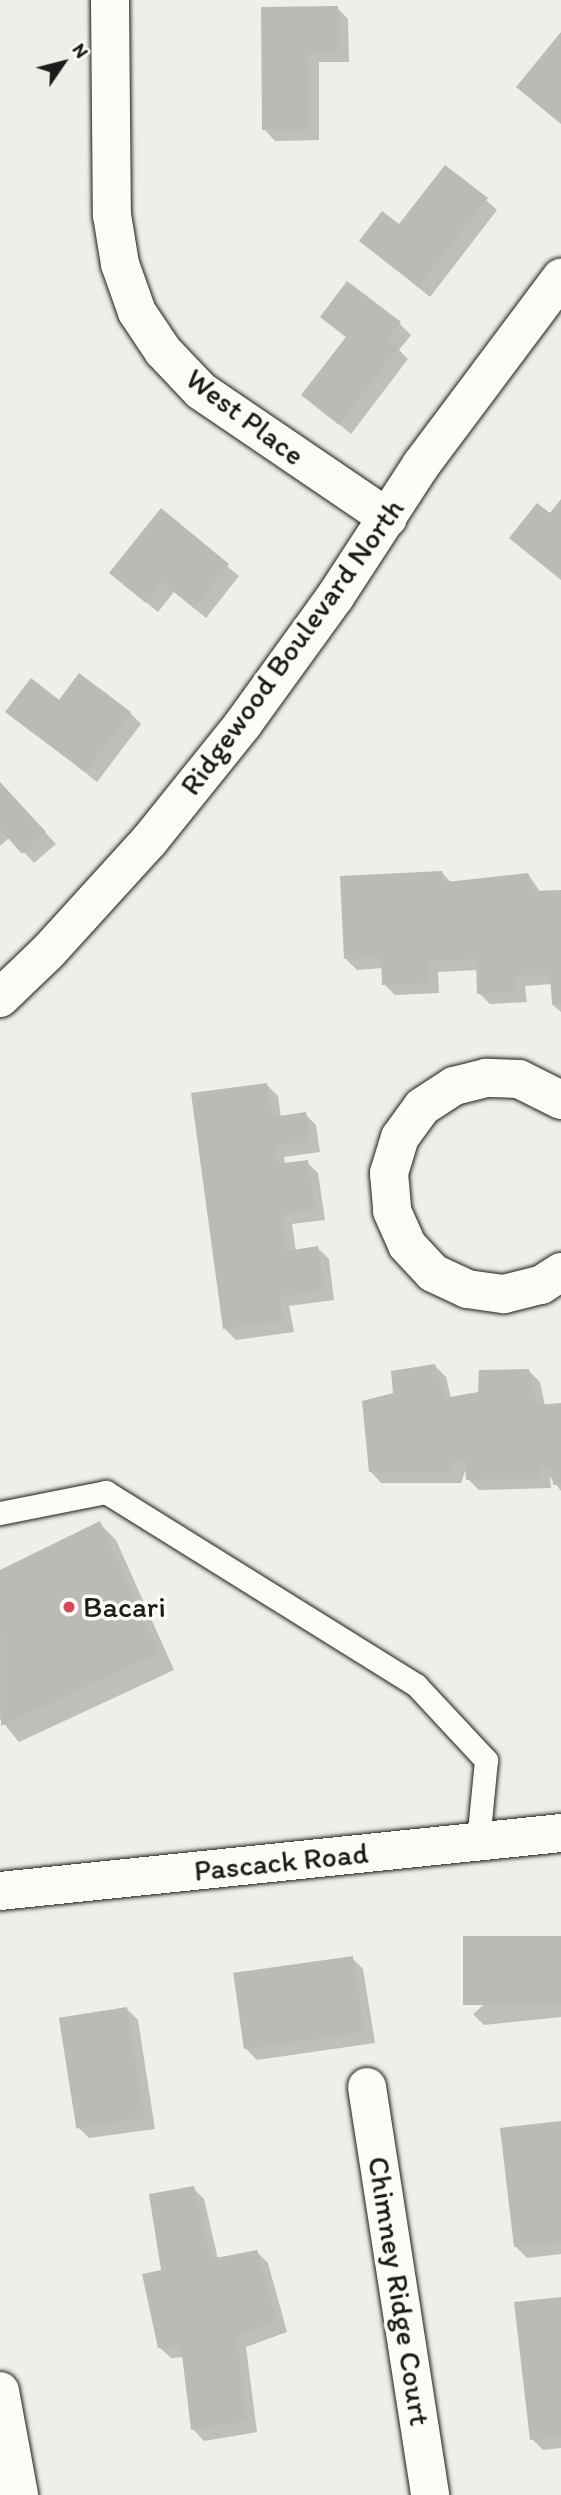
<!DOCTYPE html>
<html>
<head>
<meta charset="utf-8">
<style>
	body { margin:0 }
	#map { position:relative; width:561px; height:2495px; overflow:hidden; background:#f0eeea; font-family:Itim,sans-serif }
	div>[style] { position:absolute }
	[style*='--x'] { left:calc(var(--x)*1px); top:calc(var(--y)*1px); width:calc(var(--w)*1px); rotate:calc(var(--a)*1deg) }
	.shadow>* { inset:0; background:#0003 }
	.building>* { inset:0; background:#bbbab6; transform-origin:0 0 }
	.roads { filter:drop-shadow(0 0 2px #1c1c1c) drop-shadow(0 0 2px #1c1c1c) }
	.lane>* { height:23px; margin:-11.5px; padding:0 11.5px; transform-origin:11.5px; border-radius:11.5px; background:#fdfcf7 }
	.street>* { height:38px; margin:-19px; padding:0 19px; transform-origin:19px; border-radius:19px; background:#fdfcf7 }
	.secondary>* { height:38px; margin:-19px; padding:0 19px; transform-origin:19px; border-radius:19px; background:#fdfcf7 }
	.dots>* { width:19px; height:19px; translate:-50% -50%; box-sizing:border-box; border:4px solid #fdfcf7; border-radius:50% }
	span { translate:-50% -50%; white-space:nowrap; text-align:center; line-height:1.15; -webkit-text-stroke:7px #fdfcf7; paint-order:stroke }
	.street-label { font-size:30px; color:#1c1c1c }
	.poi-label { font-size:30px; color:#1c1c1c }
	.left { translate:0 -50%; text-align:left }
	.north { position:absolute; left:28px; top:28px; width:70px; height:70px; -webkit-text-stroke:5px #fdfcf7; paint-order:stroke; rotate:55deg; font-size:19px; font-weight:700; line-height:28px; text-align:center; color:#1c1c1c }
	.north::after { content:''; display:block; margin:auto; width:24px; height:32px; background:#1c1c1c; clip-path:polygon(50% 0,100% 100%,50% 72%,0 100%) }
</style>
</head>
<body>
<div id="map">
	<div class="shadow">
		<div style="clip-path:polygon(263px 8px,337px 8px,348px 19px,349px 62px,319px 62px,319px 140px,275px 141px,264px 129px)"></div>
		<div style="clip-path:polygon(486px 200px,497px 210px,430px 297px,361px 241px)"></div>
		<div style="clip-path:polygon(322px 317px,400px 324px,411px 335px,399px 350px,408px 359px,351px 434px,304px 395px,347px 338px)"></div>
		<div style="clip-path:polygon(161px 511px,239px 576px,206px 618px,174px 592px,158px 612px,111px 573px)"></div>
		<div style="clip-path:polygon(8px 711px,130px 713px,141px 724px,97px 782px)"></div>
		<div style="clip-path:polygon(0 784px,56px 844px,34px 863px,10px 837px,0 846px)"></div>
		<div style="clip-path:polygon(441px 872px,452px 883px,528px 874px,541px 893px,561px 892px,561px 1012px,553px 1005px,552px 984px,525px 986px,527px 1002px,490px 1004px,479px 993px,478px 970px,438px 972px,439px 993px,395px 995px,384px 984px,383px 968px,357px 970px,346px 959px)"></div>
		<div style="clip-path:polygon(267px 1085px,278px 1096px,281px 1118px,305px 1114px,316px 1125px,320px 1152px,284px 1157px,285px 1165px,307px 1162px,318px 1173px,325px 1220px,292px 1224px,296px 1251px,318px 1248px,329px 1259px,334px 1300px,289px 1306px,294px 1332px,236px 1340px,225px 1329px)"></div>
		<div style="clip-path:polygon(435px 1366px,446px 1377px,451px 1398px,480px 1394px,529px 1371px,540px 1382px,545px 1406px,561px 1404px,561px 1491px,550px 1477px,551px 1488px,479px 1490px,468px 1479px,467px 1466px,461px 1483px,381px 1483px,370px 1471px,395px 1394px)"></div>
		<div style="clip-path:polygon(99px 1523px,116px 1540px,174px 1670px,19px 1742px,0 1719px,0 1572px)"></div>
		<div style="clip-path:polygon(561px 1938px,561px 2017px,484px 2025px,473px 2014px)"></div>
		<div style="clip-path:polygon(352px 1958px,363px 1969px,375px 2043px,257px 2060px,246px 2049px)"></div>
		<div style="clip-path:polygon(127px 2009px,138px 2020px,155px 2129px,89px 2138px,78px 2127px)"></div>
		<div style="clip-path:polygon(561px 2124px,561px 2254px,527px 2258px,516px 2247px)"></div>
		<div style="clip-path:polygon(193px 2188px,204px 2199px,218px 2259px,256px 2251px,268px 2263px,287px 2332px,246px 2347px,257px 2432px,204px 2441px,193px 2429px,184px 2357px,171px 2358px,159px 2347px,163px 2271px)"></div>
		<div style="clip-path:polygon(561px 2299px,561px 2448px,543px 2450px,532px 2439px)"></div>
	</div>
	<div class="building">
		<div style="clip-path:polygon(338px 6px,339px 52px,308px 52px,309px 130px,262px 130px,261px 7px)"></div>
		<div style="clip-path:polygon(561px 32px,561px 124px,516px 87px)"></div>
		<div style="clip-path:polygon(445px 165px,488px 198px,418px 287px,359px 241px,382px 211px,399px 224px)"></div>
		<div style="clip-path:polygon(347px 281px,401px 322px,388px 339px,398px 347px,339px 425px,301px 395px,346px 337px,320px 317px)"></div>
		<div style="clip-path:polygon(561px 499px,561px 580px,509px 538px,537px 503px,550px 513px)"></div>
		<div style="clip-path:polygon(161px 508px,229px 564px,194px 608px,162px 582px,146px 603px,109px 573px)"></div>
		<div style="clip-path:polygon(79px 673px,131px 712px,85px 772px,5px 712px,31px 678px,59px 700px)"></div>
		<div style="clip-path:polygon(0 782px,46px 832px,22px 854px,0 829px)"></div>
		<div style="clip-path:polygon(442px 871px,446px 882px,528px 873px,535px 891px,561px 890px,561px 1005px,552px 1005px,550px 974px,515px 976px,517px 991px,477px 994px,476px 959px,428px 961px,429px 983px,382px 985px,381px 957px,344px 959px,340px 876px)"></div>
		<div style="clip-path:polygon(267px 1083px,272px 1117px,306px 1112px,310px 1141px,274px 1146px,276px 1164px,308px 1160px,315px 1209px,282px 1214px,287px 1251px,318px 1246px,324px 1290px,279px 1296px,283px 1321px,223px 1329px,191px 1093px)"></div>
		<div style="clip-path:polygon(435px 1364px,444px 1398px,478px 1392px,479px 1370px,529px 1369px,537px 1405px,561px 1403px,561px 1484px,553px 1485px,552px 1469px,540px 1467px,541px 1478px,466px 1480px,465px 1461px,454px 1460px,450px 1473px,369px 1472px,362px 1401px,393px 1393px,391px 1371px)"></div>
		<div style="clip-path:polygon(100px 1521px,159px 1653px,1px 1726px,0 1570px)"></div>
		<div style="left:561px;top:1936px;width:69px;height:98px;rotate:90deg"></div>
		<div style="left:353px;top:1956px;width:77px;height:121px;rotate:82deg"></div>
		<div style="left:127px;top:2007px;width:112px;height:69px;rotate:81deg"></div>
		<div style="clip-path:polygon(561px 2121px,561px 2242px,514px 2247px,500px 2128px)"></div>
		<div style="clip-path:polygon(194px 2186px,211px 2259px,257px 2250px,277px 2321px,236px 2336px,247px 2421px,191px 2430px,181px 2346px,158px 2348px,142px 2274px,161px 2270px,149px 2194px)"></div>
		<div style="clip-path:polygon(561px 2297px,561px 2436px,530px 2440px,514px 2302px)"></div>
	</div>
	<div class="roads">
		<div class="lane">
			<div style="--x:0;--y:1513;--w:108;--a:-11.2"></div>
			<div style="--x:106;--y:1492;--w:365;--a:31.9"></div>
			<div style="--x:416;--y:1685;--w:103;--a:47"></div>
			<div style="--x:486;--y:1760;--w:82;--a:95.6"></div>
		</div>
		<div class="street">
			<div style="--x:110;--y:0;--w:215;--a:89.5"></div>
			<div style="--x:112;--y:215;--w:50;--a:80.7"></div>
			<div style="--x:120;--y:264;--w:51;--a:70.5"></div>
			<div style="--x:137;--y:312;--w:47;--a:56.3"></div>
			<div style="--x:163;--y:351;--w:55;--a:46.5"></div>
			<div style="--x:201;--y:391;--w:226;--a:34.2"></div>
			<div style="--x:0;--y:998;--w:66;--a:-43.8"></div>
			<div style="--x:48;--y:952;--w:150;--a:-47.7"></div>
			<div style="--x:149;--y:841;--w:150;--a:-51.2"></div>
			<div style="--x:243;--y:724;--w:157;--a:-54.1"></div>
			<div style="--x:335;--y:597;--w:158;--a:-56.9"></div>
			<div style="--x:421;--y:465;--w:234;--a:-53.2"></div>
			<div style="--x:561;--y:1100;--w:47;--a:-153.4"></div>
			<div style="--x:519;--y:1079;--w:33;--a:-178"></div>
			<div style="--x:486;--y:1078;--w:33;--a:166"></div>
			<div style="--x:454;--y:1086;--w:38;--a:147"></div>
			<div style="--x:422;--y:1107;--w:37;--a:126"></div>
			<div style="--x:400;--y:1137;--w:38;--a:107"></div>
			<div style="--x:389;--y:1173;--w:38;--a:85"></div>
			<div style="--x:392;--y:1211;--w:37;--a:66"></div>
			<div style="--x:407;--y:1245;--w:38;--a:47"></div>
			<div style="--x:433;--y:1273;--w:38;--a:25"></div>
			<div style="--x:467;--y:1289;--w:37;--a:8"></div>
			<div style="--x:504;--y:1294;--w:38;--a:-14"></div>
			<div style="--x:541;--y:1285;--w:24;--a:-33"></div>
			<div style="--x:367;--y:2087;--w:413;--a:81.2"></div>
		</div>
		<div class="secondary">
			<div style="--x:0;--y:1891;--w:564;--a:-5.9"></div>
			<div style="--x:0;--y:2391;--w:106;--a:79.6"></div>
		</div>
	</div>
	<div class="dots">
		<div style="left:69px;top:1607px;background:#d1495b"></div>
	</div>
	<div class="street-label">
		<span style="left:245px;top:417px;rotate:37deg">West Place</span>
		<span style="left:292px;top:647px;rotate:-54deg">Ridgewood Boulevard North</span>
		<span style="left:281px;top:1862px;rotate:-6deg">Pascack Road</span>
		<span style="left:399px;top:2291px;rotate:81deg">Chimney Ridge Court</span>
	</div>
	<div class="poi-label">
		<span class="left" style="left:83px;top:1607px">Bacari</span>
	</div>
	<div class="north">N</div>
</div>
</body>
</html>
